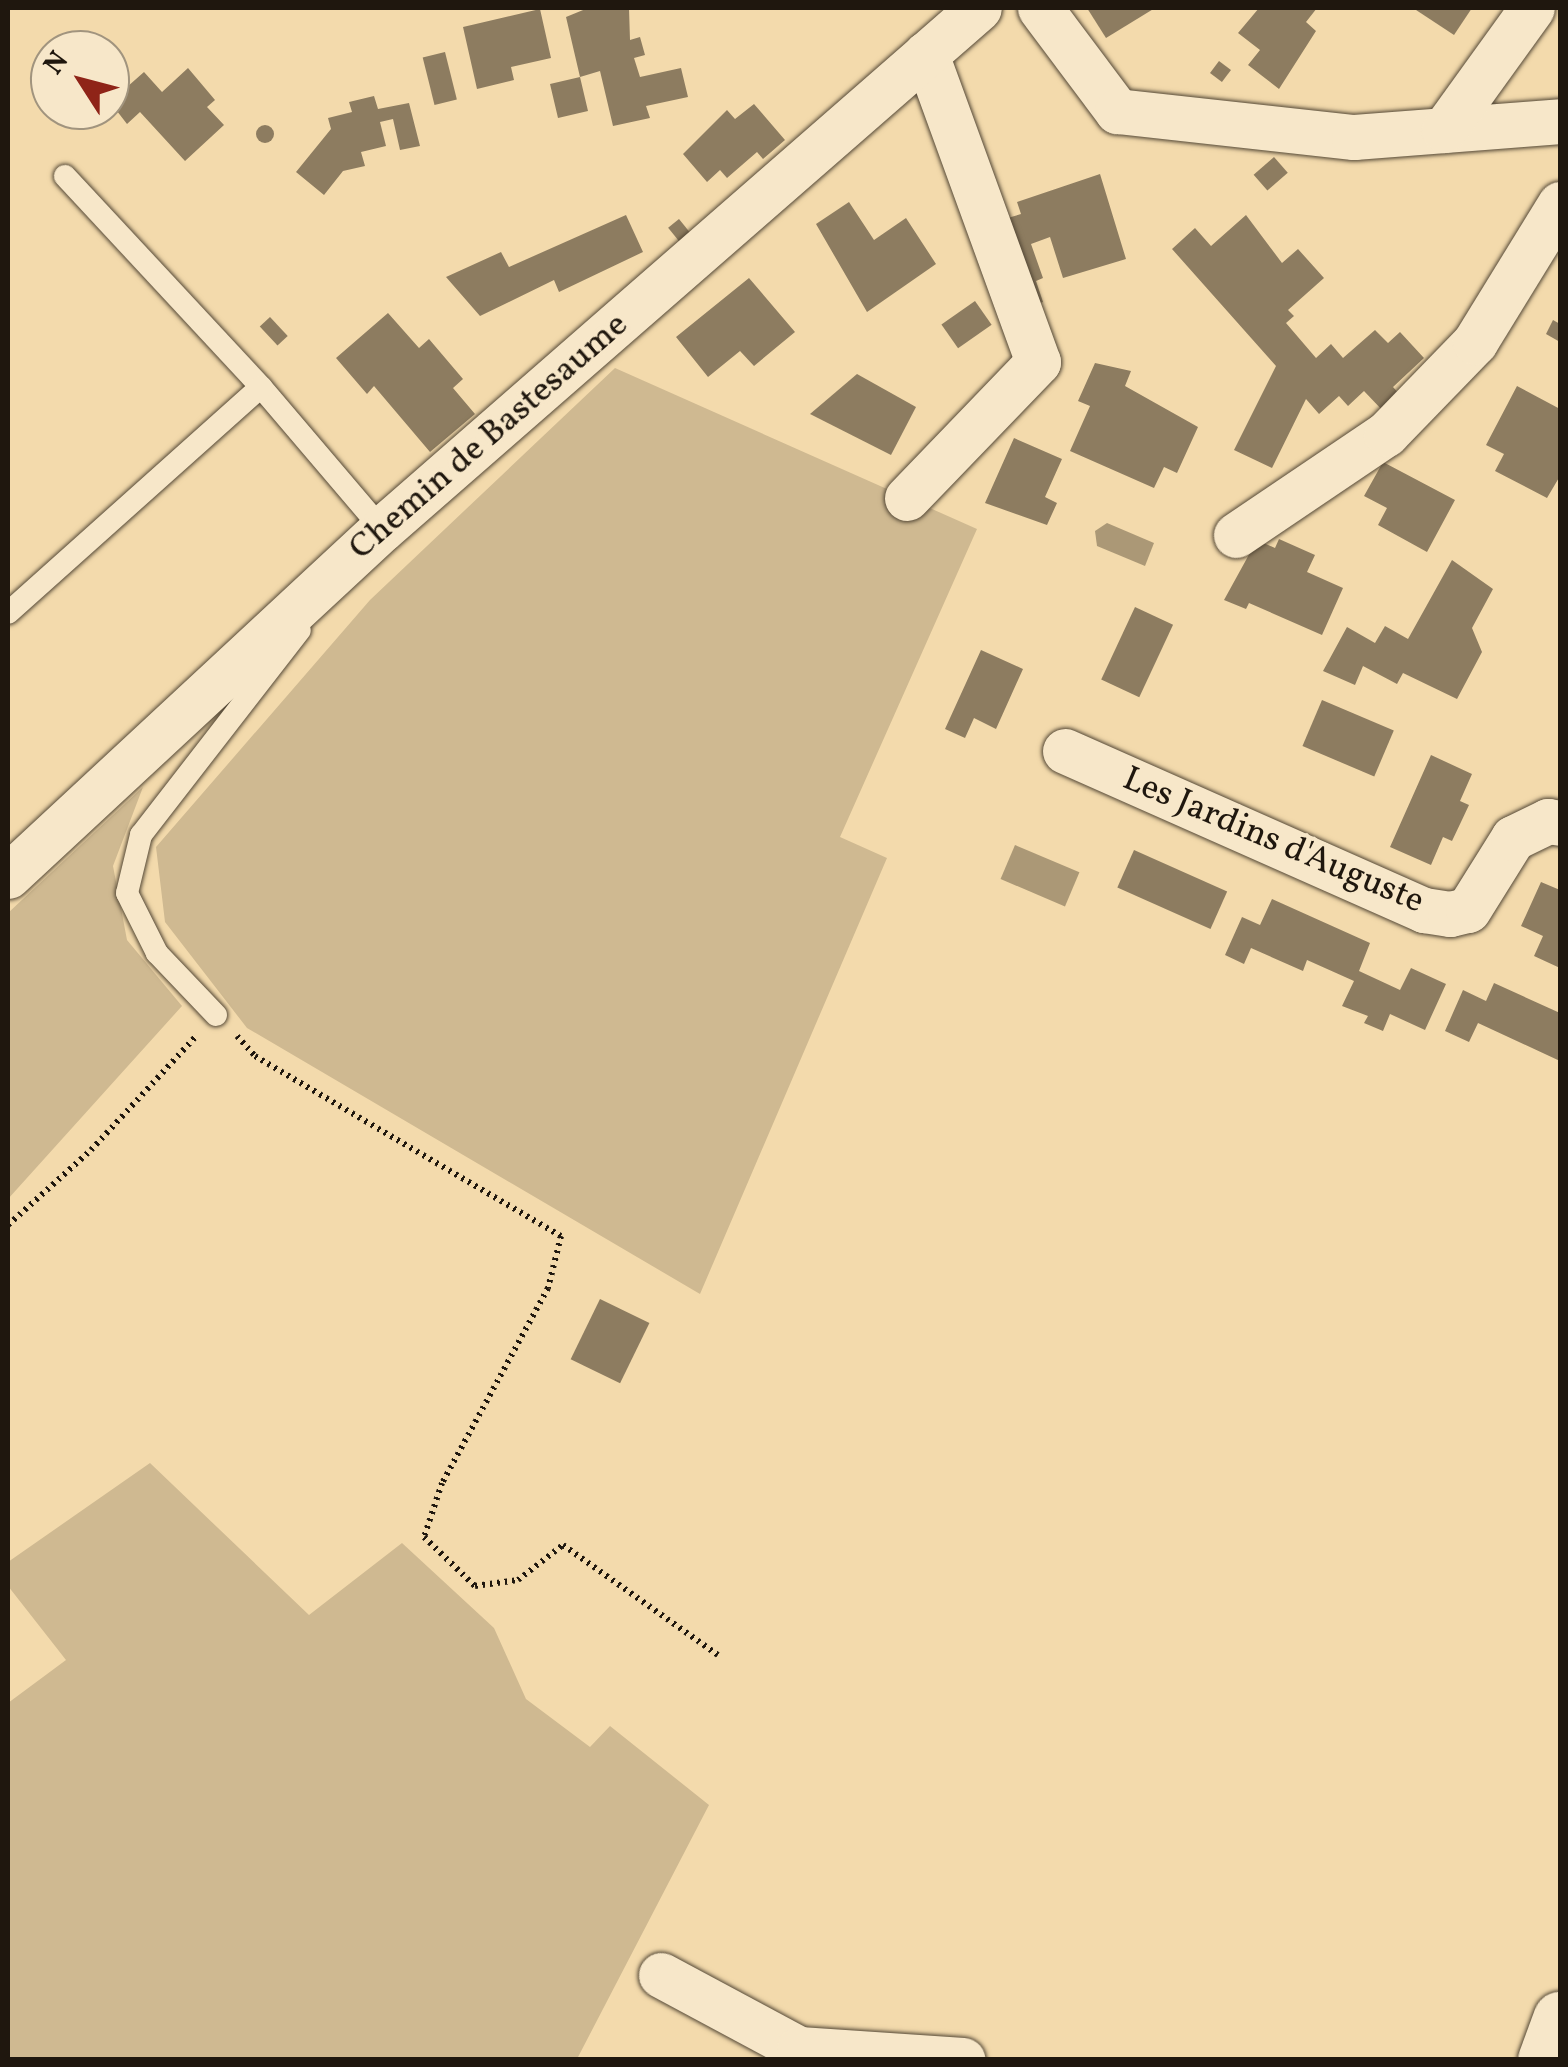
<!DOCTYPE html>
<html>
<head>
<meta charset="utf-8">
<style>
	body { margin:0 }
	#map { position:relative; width:1568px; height:2067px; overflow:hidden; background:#f3daac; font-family:Vollkorn,serif }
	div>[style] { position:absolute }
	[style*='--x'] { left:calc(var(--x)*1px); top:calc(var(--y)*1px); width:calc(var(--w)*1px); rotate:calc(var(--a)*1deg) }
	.green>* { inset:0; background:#cfb991 }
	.water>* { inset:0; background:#ab9876; transform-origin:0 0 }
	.building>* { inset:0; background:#8d7c60; transform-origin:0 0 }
	.round { border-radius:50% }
	.path>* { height:6px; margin-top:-3px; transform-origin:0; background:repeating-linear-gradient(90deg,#1f170e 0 2.5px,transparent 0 7.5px) }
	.roads { filter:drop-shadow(0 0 2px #544836) drop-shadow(0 0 2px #544836) }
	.service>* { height:22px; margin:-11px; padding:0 11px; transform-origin:11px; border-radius:11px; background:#f7e7c9 }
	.minor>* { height:45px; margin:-22.5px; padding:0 22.5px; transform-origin:22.5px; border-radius:22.5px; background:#f7e7c9 }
	.secondary>* { height:55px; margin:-27.5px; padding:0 27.5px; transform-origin:27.5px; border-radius:27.5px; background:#f7e7c9 }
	span { translate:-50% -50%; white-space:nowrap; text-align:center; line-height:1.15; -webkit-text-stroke:8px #f7e7c9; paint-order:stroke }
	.street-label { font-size:35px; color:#1f170e }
	.frame { position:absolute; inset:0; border:10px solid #1f170e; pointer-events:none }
	.north { position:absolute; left:30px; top:30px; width:100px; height:100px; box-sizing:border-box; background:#f7e7c9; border:2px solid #a1947e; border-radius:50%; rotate:306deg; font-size:28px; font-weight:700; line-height:40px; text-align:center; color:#1f170e }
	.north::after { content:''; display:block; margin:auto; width:35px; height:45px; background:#8f2418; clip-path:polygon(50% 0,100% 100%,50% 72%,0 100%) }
</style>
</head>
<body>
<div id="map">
	<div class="green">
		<div style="clip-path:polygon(615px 368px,977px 529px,840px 837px,887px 858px,700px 1294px,247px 1028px,165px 922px,156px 847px,370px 600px)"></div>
		<div style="clip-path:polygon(143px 787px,113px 866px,127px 940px,182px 1006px,8px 1199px,8px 913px)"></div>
		<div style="clip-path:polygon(150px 1463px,309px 1615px,402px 1543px,494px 1628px,526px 1699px,590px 1747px,610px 1726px,709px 1805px,577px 2059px,8px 2059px,8px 1703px,66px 1660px,8px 1586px,8px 1562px)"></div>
	</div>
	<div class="water">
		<div style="clip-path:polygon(1107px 523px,1154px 543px,1145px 566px,1097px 546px,1095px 531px)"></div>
		<div style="left:1015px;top:845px;width:70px;height:37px;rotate:23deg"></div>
	</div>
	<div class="building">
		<div style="clip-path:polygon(588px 8px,629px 8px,630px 40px,640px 37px,645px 55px,634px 58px,640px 77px,681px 68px,688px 97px,646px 106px,650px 118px,613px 126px,600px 71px,580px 77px,588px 111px,558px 118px,550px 84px,580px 77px,566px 17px)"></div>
		<div style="clip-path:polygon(1087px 8px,1155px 8px,1106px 38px)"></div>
		<div style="clip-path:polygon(1259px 8px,1317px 8px,1306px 22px,1316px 31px,1279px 89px,1248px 65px,1260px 50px,1238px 33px)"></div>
		<div style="clip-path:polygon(1413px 8px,1472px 8px,1454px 35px)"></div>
		<div style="clip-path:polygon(540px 9px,551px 58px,511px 67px,514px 80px,477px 89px,463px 27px)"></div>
		<div style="left:445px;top:52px;width:49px;height:23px;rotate:76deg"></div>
		<div style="left:1219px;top:61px;width:15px;height:15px;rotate:37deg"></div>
		<div style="clip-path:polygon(188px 68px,215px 100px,207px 107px,224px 125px,185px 161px,140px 112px,127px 124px,110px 102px,144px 72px,162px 92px)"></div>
		<div style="clip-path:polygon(374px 96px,378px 109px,409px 103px,420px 146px,400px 150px,393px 119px,380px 122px,386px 146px,361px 152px,365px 166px,343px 171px,324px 195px,296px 172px,331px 129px,328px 118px,352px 112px,349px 102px)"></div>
		<div style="clip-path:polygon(754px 104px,785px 140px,763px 159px,757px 152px,727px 178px,720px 170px,707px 182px,683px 154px,727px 110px,735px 119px)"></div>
		<div class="round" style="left:256px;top:125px;width:18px;height:18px"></div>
		<div style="left:1274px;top:157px;width:21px;height:27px;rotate:49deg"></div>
		<div style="clip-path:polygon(1100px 174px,1126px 259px,1063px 278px,1050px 237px,1031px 244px,1043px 278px,1036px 281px,1043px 302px,1030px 307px,1001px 220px,1021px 214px,1017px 202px)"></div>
		<div style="clip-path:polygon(849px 202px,874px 240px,906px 218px,936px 264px,867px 312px,816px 224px)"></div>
		<div style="clip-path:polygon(626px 215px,643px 252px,559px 292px,554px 280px,480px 316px,446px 277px,501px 252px,509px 267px)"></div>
		<div style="clip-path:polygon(1246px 215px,1282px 263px,1298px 249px,1324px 278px,1288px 310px,1294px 316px,1286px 323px,1316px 358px,1331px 344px,1343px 358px,1375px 330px,1388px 343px,1400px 332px,1424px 358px,1393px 387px,1401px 396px,1384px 412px,1364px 391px,1348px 406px,1339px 396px,1319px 414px,1306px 399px,1272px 468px,1234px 450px,1276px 366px,1172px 249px,1195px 228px,1211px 246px)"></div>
		<div style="left:679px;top:219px;width:27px;height:14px;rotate:51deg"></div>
		<div style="clip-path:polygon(749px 278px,795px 332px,754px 366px,740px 351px,708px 377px,676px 337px)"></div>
		<div style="left:975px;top:301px;width:29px;height:41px;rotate:55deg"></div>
		<div style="clip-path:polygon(388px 313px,419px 348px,429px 339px,463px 379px,453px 388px,475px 414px,430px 452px,374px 386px,367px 394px,336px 358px)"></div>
		<div style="left:270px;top:317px;width:26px;height:14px;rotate:47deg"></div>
		<div style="clip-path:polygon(1553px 320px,1560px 324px,1560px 342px,1546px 334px)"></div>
		<div style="clip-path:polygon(1095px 363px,1131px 371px,1125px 386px,1198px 427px,1177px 473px,1164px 467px,1154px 488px,1070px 451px,1090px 406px,1078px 401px)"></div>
		<div style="clip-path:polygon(857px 374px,916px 407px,891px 455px,810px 414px)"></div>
		<div style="clip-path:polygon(1517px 386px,1560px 409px,1560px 476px,1547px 498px,1495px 471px,1504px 454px,1486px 445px)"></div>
		<div style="clip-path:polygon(1014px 438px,1062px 459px,1045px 497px,1057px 503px,1047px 525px,985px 503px)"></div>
		<div style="clip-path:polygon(1383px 462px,1455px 500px,1427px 552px,1378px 525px,1387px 508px,1364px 496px)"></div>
		<div style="clip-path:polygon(1279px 539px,1315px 555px,1307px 572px,1343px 588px,1322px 635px,1249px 603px,1246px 609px,1224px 600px,1257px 540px,1275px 548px)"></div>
		<div style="clip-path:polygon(1452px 560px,1493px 589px,1472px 628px,1482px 652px,1457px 699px,1403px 673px,1397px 684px,1363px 666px,1355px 685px,1323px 671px,1347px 627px,1375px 643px,1385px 626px,1408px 639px)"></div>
		<div style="left:1135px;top:607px;width:42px;height:80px;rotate:25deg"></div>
		<div style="clip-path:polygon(981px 650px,1023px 669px,996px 729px,974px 718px,965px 738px,945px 729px)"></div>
		<div style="left:1322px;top:700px;width:78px;height:50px;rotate:23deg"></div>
		<div style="clip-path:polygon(1431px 755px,1472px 774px,1460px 801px,1469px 805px,1461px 822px,1452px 841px,1443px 837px,1431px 865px,1390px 847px)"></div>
		<div style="left:1134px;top:850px;width:102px;height:41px;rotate:24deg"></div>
		<div style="clip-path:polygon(1541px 882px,1560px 890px,1560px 968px,1534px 956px,1543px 936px,1521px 926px)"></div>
		<div style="clip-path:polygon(1272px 899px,1370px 943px,1359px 971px,1400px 990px,1411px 968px,1446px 984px,1425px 1030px,1390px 1014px,1383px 1031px,1364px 1023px,1368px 1016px,1342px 1006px,1354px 981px,1307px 960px,1303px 971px,1251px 948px,1244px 964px,1225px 955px,1242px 917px,1260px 925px)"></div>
		<div style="clip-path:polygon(1494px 983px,1560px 1013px,1560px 1061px,1478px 1023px,1469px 1042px,1445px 1031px,1463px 990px,1486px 1001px)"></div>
		<div style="left:600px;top:1299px;width:55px;height:67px;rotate:26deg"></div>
	</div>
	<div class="path">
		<div style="--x:237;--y:1036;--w:27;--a:48"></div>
		<div style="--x:255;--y:1056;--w:355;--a:30.5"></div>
		<div style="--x:561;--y:1236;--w:54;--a:104"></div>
		<div style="--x:548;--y:1288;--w:222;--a:118.5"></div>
		<div style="--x:442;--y:1483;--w:57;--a:108.4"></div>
		<div style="--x:424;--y:1537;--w:71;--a:43.9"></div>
		<div style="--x:475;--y:1586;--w:43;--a:-7.9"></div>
		<div style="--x:518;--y:1580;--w:57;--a:-37.9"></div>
		<div style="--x:563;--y:1545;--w:190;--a:35.4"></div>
		<div style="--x:8;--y:1225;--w:112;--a:-42.1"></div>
		<div style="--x:91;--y:1150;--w:156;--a:-47.3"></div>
	</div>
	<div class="roads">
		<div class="service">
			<div style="--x:65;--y:176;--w:288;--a:47.1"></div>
			<div style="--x:261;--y:387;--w:187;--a:49.6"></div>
			<div style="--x:8;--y:613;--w:339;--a:-41.8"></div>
			<div style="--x:216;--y:1015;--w:86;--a:-133.6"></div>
			<div style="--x:157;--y:953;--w:67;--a:-116.6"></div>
			<div style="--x:127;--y:893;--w:60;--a:-76.4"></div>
			<div style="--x:141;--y:835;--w:259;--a:-52.2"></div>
		</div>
		<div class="minor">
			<div style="--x:1040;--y:8;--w:129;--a:53.2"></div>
			<div style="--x:1117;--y:111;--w:238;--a:6.3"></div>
			<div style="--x:1354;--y:137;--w:207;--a:-4.4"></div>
			<div style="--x:1444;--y:130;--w:150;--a:-54.2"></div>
			<div style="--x:907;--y:498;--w:189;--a:-46.1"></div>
			<div style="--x:1038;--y:362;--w:328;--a:-110"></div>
			<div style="--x:1236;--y:535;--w:181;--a:-34"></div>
			<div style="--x:1386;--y:434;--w:128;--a:-45.9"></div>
			<div style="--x:1475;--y:342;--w:162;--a:-58.4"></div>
			<div style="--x:1065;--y:751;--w:393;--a:23.9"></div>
			<div style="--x:1424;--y:910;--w:26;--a:9"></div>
			<div style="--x:1450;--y:914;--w:18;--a:-13"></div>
			<div style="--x:1468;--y:910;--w:85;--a:-58"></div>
			<div style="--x:1513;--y:838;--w:39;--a:-26"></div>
			<div style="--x:1548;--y:821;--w:12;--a:9"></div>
			<div style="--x:8;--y:876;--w:510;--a:-42.86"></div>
			<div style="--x:382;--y:529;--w:792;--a:-41.11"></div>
			<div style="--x:661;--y:1975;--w:157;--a:28.2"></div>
			<div style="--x:799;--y:2049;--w:164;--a:3.8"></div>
		</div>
		<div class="secondary">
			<div style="--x:1545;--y:2060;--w:44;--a:-69.9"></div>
		</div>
	</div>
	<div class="street-label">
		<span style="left:489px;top:437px;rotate:-41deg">Chemin de Bastesaume</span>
		<span style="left:1273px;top:841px;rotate:23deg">Les Jardins d'Auguste</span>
	</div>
	<div class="frame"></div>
	<div class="north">N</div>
</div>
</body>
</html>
